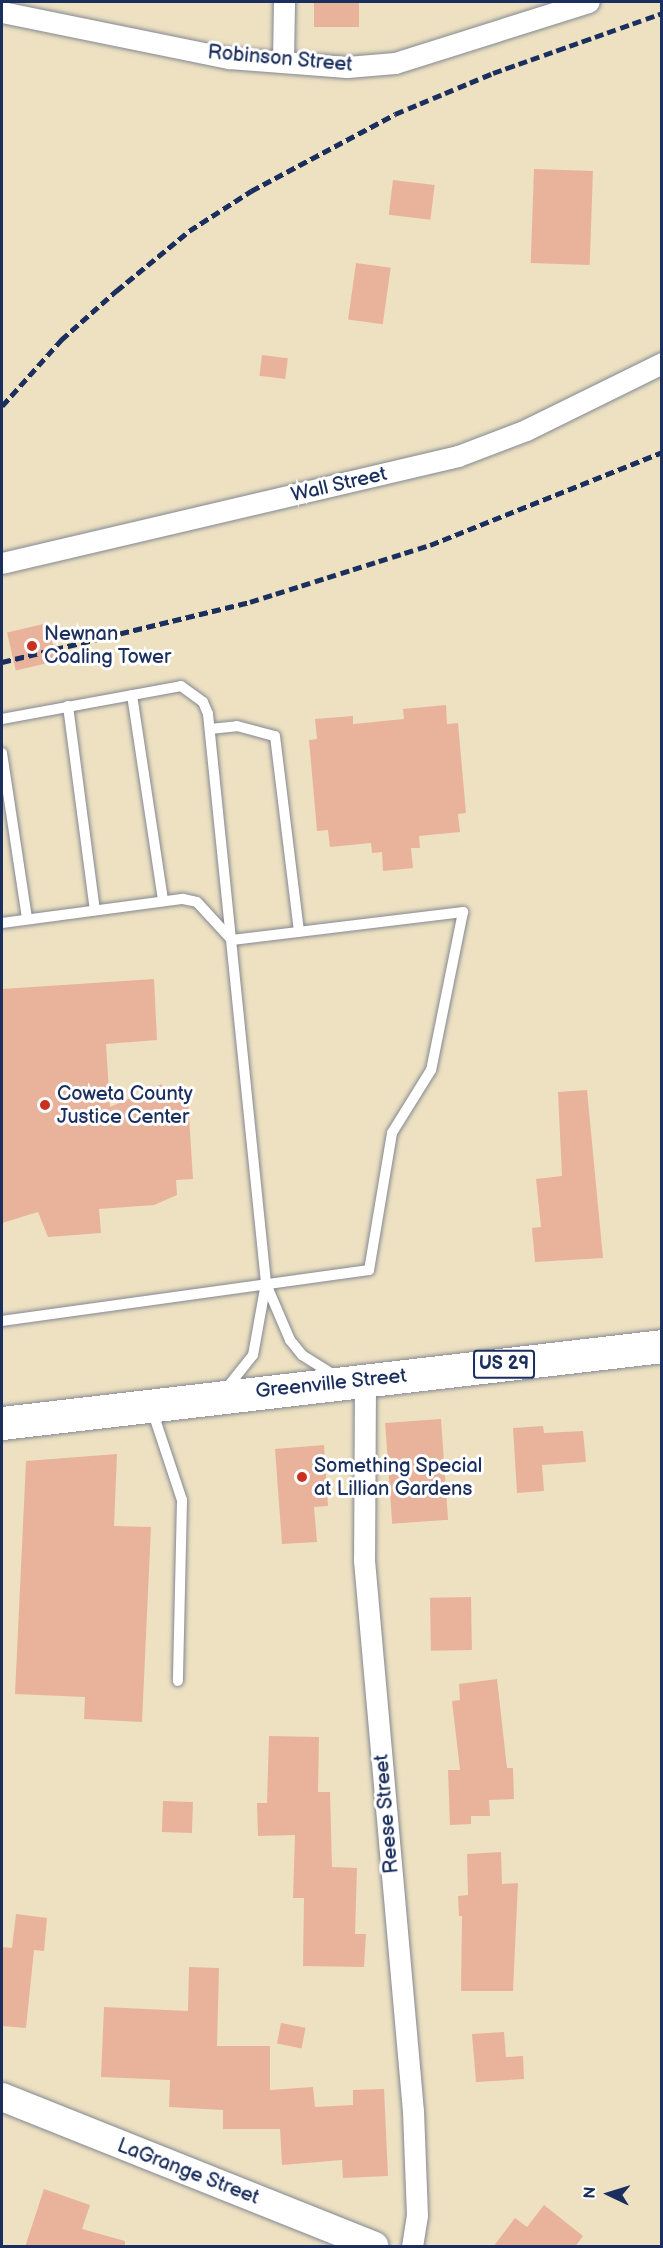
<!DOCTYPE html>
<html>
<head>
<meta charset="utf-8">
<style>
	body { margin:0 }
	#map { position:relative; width:663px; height:2248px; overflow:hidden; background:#ede1c2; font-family:"Balsamiq Sans",sans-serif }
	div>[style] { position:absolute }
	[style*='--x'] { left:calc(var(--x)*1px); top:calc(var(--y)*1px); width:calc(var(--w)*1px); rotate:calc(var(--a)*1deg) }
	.building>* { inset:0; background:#e9b39b; transform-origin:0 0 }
	.roads { filter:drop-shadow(0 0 2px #848890) drop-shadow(0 0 2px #848890) }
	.lane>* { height:10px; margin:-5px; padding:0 5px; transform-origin:5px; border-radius:5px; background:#fff }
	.street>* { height:21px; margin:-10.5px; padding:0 10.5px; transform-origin:10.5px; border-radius:10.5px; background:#fff }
	.secondary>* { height:28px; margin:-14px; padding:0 14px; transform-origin:14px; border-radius:14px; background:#fff }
	.primary>* { height:33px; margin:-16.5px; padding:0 16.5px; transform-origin:16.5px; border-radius:16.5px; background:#fff }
	.rail>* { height:4.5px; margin-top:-2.25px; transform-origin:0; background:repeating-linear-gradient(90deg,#1b2f5e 0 9px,transparent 0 13.5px) }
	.dots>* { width:16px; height:16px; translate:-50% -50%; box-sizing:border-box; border:3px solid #fff; border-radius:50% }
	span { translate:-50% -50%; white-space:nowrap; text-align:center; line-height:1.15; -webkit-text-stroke:6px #fff; paint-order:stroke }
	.shield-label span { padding:2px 4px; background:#fff; border:2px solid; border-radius:4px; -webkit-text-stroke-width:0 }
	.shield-label { font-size:18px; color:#1b2f5e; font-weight:700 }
	.street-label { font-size:20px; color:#1b2f5e }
	.poi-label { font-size:20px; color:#1b2f5e }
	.left { translate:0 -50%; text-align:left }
	.frame { position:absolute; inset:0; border:3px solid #1b2f5e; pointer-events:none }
	.north { position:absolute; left:579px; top:2164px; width:60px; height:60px; -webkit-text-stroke:4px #fff; paint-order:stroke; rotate:274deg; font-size:16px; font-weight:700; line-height:24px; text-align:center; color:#1b2f5e }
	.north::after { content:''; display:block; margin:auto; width:21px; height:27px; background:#1b2f5e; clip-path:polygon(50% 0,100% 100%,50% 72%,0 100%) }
</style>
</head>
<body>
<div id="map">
	<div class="building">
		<div style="left:314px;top:2px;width:45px;height:25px"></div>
		<div style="left:534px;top:169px;width:59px;height:94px;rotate:2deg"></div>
		<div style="left:393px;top:180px;width:42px;height:35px;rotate:7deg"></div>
		<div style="left:356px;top:263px;width:35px;height:57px;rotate:8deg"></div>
		<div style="left:262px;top:355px;width:26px;height:21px;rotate:7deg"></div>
		<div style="left:48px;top:623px;width:39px;height:42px;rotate:77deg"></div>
		<div style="clip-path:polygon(446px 705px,447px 724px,458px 723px,466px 813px,458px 814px,460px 832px,419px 836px,420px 848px,411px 848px,413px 868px,383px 871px,382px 852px,372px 853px,371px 843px,330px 847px,328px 830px,317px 831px,309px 740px,317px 739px,315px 719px,353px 716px,353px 724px,404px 719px,403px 709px)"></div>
		<div style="clip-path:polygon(154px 979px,157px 1040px,106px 1044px,110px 1107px,162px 1084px,164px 1102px,188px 1100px,193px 1179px,176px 1180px,177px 1195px,154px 1205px,99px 1209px,101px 1233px,48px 1237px,38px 1212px,2px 1223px,2px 989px)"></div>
		<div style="clip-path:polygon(587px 1090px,603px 1258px,535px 1262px,532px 1228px,541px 1227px,536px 1179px,562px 1176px,558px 1092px)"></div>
		<div style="left:441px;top:1419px;width:101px;height:56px;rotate:86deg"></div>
		<div style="clip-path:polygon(543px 1426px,544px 1433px,583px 1431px,586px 1462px,542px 1465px,544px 1491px,517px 1493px,513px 1428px)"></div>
		<div style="clip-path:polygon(324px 1445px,328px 1506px,314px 1507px,317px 1542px,282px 1544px,275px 1449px)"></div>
		<div style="clip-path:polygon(117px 1454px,114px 1526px,151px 1527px,142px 1722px,84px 1719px,85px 1697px,15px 1694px,26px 1461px)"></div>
		<div style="left:471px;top:1597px;width:53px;height:41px;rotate:89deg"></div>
		<div style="clip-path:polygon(497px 1679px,507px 1768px,513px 1768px,514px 1799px,489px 1800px,490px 1816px,471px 1816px,471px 1824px,450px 1825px,448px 1770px,460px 1770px,452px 1701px,460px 1700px,459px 1684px)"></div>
		<div style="clip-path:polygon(269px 1736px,319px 1737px,318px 1792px,330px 1792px,332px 1867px,357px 1868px,355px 1934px,366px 1934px,364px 1967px,303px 1966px,304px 1898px,293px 1898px,295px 1835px,258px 1836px,257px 1803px,267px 1803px)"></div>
		<div style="left:163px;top:1801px;width:30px;height:31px;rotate:2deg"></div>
		<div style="clip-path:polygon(501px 1852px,502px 1884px,518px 1883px,513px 1991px,461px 1991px,462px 1916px,459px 1916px,458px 1896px,468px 1895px,467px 1854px)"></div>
		<div style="clip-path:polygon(16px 1914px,47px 1918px,44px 1951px,34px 1950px,26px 2028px,2px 2026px,2px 1947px,12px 1948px)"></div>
		<div style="clip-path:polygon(189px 1967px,219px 1968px,217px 2046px,270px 2046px,270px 2090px,313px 2087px,315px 2107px,353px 2105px,353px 2090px,384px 2089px,388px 2176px,343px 2178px,342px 2160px,282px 2165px,280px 2129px,223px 2129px,223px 2110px,169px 2107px,170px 2080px,101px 2077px,104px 2007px,188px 2011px)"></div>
		<div style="left:281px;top:2023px;width:25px;height:21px;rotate:11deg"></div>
		<div style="clip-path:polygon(504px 2032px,506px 2057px,523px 2056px,524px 2079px,476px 2082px,472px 2034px)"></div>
		<div style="clip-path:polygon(44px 2189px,90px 2205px,82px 2229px,125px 2241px,125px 2247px,25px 2247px)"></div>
		<div style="clip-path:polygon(544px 2205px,583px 2236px,575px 2247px,493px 2247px,515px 2218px,527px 2227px)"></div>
	</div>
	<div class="roads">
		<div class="lane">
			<div style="--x:132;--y:695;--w:207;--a:81.4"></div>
			<div style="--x:68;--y:706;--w:206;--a:82.5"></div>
			<div style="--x:2;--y:719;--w:182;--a:-10.4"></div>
			<div style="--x:181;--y:686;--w:27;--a:36"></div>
			<div style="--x:203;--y:702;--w:13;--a:67"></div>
			<div style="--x:208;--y:714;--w:572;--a:84.18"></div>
			<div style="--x:266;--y:1283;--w:73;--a:100.2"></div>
			<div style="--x:253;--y:1355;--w:43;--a:128.5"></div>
			<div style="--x:210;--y:729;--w:27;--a:-6"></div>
			<div style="--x:237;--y:726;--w:39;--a:15"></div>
			<div style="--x:275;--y:736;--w:197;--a:83"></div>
			<div style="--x:2;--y:753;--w:168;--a:81.4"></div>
			<div style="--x:2;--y:923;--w:183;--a:-7.6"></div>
			<div style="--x:183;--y:899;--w:14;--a:12"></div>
			<div style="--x:197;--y:902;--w:52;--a:47.4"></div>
			<div style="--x:232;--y:940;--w:233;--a:-6.9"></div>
			<div style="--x:463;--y:912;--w:161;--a:101.4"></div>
			<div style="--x:431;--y:1070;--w:74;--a:121.8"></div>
			<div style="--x:392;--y:1133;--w:139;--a:99.5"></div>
			<div style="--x:369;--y:1270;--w:371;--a:172.1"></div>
			<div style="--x:266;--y:1284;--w:61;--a:66.8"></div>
			<div style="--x:290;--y:1340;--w:19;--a:51"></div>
			<div style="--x:302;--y:1355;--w:39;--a:32"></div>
			<div style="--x:152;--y:1410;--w:95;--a:71.6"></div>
			<div style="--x:182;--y:1500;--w:181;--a:91.3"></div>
		</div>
		<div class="street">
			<div style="--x:2;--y:12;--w:232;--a:11.5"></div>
			<div style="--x:229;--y:58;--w:118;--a:4.4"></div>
			<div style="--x:347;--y:67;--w:48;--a:-4.8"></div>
			<div style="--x:395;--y:63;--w:203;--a:-17.5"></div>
			<div style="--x:283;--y:60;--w:58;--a:-89"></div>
			<div style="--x:2;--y:563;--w:468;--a:-13.2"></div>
			<div style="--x:458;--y:456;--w:73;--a:-20.9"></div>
			<div style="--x:526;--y:430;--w:152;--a:-26.2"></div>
			<div style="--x:365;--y:1381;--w:179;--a:90.3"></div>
			<div style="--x:364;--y:1560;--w:553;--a:84.92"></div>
			<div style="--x:413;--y:2111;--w:104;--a:87.8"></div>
			<div style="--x:417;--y:2215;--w:31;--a:99"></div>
		</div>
		<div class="secondary">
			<div style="--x:2;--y:2097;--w:401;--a:21.8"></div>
		</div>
		<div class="primary">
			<div style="--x:2;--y:1423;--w:664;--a:-6.65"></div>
		</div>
	</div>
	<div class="rail">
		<div style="--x:2;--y:406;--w:89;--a:-48.2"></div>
		<div style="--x:61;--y:340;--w:74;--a:-41.7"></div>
		<div style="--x:116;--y:291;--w:94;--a:-39.4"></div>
		<div style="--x:189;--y:231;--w:74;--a:-32.8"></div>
		<div style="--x:251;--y:191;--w:163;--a:-28.1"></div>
		<div style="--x:395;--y:114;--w:106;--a:-22.7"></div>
		<div style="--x:493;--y:73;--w:179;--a:-19.5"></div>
		<div style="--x:2;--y:662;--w:255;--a:-13.6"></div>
		<div style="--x:250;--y:602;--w:189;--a:-17.6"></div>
		<div style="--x:430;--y:545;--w:250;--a:-21.8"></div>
	</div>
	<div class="dots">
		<div style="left:32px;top:646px;background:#c8321e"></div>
		<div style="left:45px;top:1105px;background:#c8321e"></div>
		<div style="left:302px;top:1477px;background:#c8321e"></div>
	</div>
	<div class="shield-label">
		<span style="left:504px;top:1364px">US 29</span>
	</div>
	<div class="street-label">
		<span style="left:280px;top:59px;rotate:5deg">Robinson Street</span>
		<span style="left:339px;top:485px;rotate:-13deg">Wall Street</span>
		<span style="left:331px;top:1384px;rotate:-6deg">Greenville Street</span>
		<span style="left:387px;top:1814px;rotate:-95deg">Reese Street</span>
		<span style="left:188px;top:2172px;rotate:21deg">LaGrange Street</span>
	</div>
	<div class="poi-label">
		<span class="left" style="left:44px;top:646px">Newnan<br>Coaling Tower</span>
		<span class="left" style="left:57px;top:1106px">Coweta County<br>Justice Center</span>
		<span class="left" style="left:314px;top:1478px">Something Special<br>at Lillian Gardens</span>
	</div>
	<div class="frame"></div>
	<div class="north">N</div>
</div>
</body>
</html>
